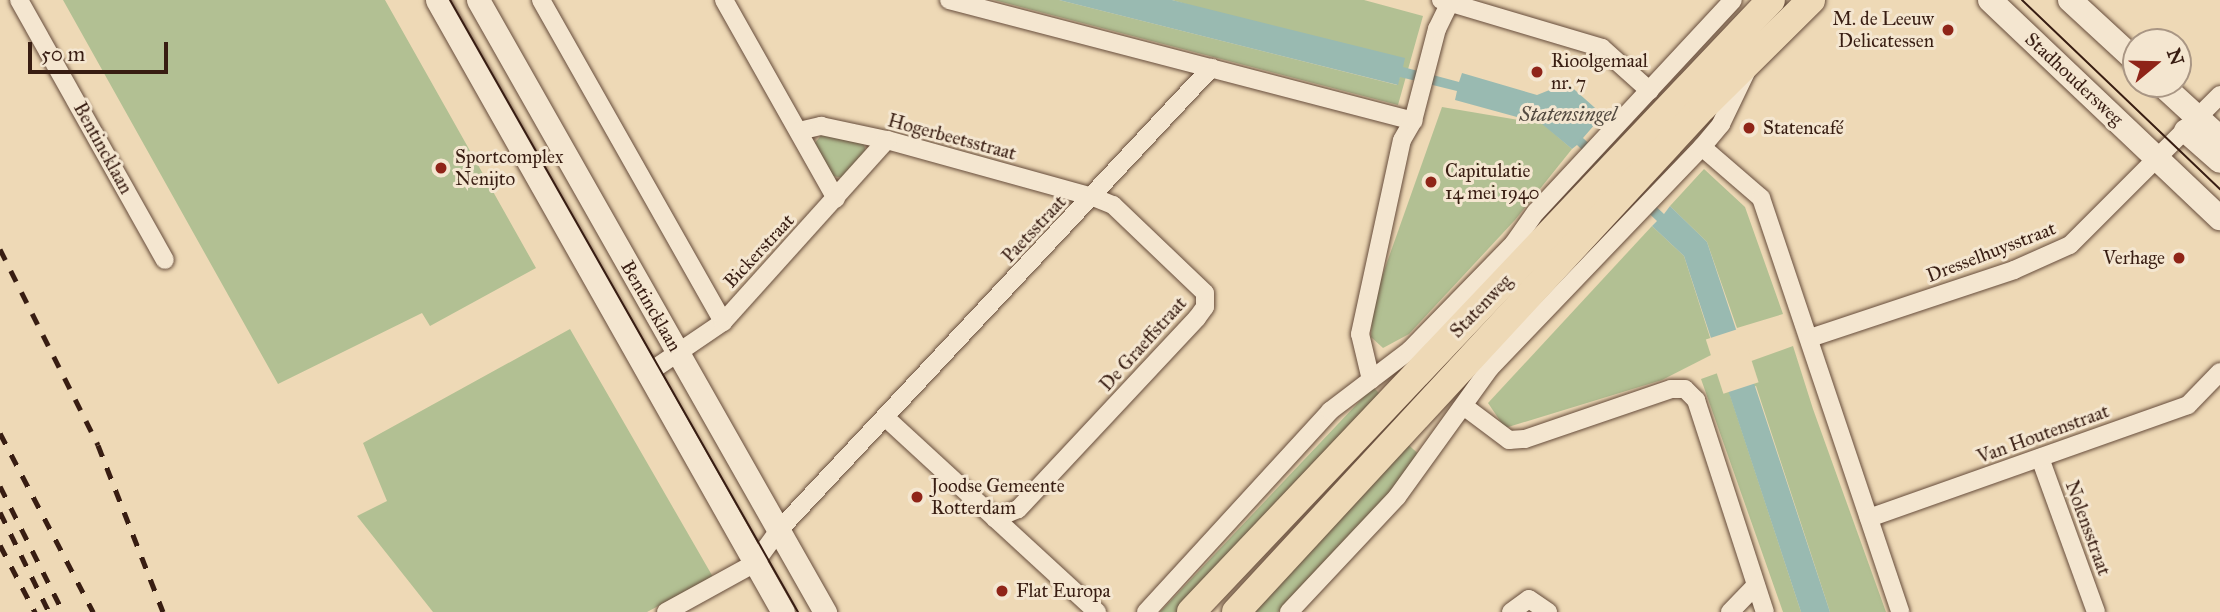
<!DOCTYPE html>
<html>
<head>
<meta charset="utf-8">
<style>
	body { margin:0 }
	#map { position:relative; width:2220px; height:612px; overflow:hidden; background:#eed9b6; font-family:"IM FELL Great Primer",serif }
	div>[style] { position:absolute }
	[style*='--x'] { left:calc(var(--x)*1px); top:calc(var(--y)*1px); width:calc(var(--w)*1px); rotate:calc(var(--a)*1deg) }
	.green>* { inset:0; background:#b2c093 }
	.water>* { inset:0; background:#99bab1 }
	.pier>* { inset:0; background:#eed9b6; transform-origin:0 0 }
	.roads { filter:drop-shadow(0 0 2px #664c3b) drop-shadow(0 0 2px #664c3b) }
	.minor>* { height:18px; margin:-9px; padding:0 9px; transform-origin:9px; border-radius:9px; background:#f4e6d0 }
	.tertiary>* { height:23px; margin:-11.5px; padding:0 11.5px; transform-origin:11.5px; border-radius:11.5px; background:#f4e6d0 }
	.secondary>* { height:24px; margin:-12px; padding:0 12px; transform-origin:12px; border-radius:12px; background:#f4e6d0 }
	.primary>* { height:28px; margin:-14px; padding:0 14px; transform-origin:14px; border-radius:14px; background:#eed9b6 }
	.tram>* { height:2px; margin:-1px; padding:0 1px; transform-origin:1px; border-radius:1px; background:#381d12 }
	.rail>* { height:5px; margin-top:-2.5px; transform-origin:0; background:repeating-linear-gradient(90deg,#381d12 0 12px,transparent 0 24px) }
	.dots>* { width:19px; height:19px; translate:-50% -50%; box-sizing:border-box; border:4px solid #f4e6d0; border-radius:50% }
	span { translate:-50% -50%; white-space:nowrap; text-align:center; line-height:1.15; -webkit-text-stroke:6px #f4e6d0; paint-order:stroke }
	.poi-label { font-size:19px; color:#381d12 }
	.right { translate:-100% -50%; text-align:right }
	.left { translate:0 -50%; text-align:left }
	.street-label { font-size:19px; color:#381d12 }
	.water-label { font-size:21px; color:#554c42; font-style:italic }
	.north { position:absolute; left:2122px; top:28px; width:70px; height:70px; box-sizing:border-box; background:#f4e6d0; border:2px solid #a99684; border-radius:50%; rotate:71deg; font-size:19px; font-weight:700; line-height:28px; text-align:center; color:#381d12 }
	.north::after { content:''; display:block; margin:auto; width:24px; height:32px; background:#8f2418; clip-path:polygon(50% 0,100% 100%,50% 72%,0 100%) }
	.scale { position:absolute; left:28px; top:42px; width:140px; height:32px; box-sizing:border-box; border:4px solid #381d12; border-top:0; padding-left:9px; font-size:21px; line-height:24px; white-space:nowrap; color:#381d12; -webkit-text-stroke:5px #f4e6d0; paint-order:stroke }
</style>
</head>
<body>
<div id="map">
	<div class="green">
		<div style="clip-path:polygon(63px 0,385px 0,536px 268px,430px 326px,422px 313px,278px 384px)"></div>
		<div style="clip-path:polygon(994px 0,1059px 0,1397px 85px,1403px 67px,1172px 0,1364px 0,1423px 16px,1398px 105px)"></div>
		<div style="clip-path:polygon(1442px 107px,1543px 124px,1572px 149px,1515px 220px,1409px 334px,1383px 348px,1371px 337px,1373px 302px)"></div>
		<div style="clip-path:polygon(823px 133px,864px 144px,867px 158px,848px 179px,833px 176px,814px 144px)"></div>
		<div style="clip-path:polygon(1704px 169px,1745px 207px,1783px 314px,1737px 328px,1707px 242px,1670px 206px)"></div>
		<div style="clip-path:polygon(1652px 226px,1684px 256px,1715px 353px,1662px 380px,1505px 428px,1488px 403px)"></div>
		<div style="clip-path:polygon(570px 329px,713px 577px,647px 612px,433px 612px,357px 516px,387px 501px,363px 443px)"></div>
		<div style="clip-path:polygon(1793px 346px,1813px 409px,1886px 612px,1830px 612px,1756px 386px,1730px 395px,1801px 612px,1783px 612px,1701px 379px)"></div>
		<div style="clip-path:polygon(1373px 387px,1383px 397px,1182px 612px,1160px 612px)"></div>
		<div style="clip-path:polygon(1403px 440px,1423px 458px,1394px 492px,1278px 612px,1243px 612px)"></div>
	</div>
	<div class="water">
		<div style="clip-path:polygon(1059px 0,1172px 0,1405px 58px,1403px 67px,1459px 82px,1462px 73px,1537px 95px,1567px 83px,1603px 115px,1583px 138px,1664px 214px,1670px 206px,1707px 242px,1830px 612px,1801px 612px,1684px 256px,1652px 226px,1657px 221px,1577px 145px,1572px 149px,1542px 124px,1455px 100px,1457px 91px,1400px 77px,1398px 85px)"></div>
	</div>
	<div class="pier">
		<div style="left:1741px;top:328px;width:57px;height:37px;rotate:72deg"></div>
	</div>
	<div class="roads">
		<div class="minor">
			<div style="--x:19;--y:0;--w:298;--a:60.7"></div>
			<div style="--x:541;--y:0;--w:370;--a:60.5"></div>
			<div style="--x:724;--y:0;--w:228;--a:60.6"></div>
			<div style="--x:949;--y:0;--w:480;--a:14.6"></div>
			<div style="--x:1441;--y:0;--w:168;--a:16.6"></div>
			<div style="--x:1602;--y:48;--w:64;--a:41.9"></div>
			<div style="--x:799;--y:131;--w:23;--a:-13"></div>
			<div style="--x:821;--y:126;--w:67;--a:12"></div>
			<div style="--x:887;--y:140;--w:214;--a:15.5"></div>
			<div style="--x:1093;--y:197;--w:22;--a:22"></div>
			<div style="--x:1113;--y:205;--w:127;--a:43.7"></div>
			<div style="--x:1205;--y:293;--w:14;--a:90"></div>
			<div style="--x:1205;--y:307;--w:14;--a:126"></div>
			<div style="--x:1197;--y:318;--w:262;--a:133.1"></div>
			<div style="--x:1018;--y:509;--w:25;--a:157"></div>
			<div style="--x:1702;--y:147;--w:78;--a:40.8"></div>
			<div style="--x:1761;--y:198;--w:437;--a:71.4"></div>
			<div style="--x:1810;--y:338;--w:215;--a:-18.4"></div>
			<div style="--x:2014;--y:270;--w:61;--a:-24.1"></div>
			<div style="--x:2070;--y:245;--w:212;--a:-45"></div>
			<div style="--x:648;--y:373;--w:91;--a:-34.2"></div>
			<div style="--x:723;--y:322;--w:245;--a:-48"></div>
			<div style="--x:1371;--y:380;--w:47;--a:-103.4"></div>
			<div style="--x:1360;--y:334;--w:198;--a:-77.8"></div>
			<div style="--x:1402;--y:140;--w:22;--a:-60"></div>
			<div style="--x:1413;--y:121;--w:95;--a:-75.4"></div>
			<div style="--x:1437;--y:29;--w:32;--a:-64"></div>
			<div style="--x:1465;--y:407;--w:55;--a:36.9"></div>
			<div style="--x:1509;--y:440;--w:16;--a:-4"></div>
			<div style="--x:1525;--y:439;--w:154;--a:-18.9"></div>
			<div style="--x:1671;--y:389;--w:14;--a:0"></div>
			<div style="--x:1685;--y:389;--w:16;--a:45"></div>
			<div style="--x:1696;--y:400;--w:223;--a:72"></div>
			<div style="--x:886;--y:418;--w:287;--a:42.6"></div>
			<div style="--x:2040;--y:458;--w:164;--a:70"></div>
			<div style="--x:1869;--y:518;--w:338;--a:-19.5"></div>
			<div style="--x:2188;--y:405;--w:46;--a:-45.9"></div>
			<div style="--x:666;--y:612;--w:102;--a:-28.8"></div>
			<div style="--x:755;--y:563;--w:41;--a:-54"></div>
			<div style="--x:779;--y:530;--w:633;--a:-46.92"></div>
			<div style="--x:1146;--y:612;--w:273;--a:-47.5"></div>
			<div style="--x:1330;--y:411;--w:101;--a:-37.3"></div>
			<div style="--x:1410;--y:350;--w:149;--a:-45.8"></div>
			<div style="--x:1514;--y:243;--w:38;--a:-55"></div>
			<div style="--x:1536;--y:212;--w:289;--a:-47.1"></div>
			<div style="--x:1289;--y:612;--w:158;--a:-46.8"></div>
			<div style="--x:1397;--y:497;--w:159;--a:-54.2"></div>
			<div style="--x:1490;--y:368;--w:306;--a:-46.2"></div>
			<div style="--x:1702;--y:147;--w:30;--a:-50"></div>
			<div style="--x:1721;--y:124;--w:58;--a:-64.3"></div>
			<div style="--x:1511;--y:612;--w:22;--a:-36"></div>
			<div style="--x:1529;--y:599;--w:23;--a:34"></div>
			<div style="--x:1730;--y:612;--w:37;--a:-46"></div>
		</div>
		<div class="tertiary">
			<div style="--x:437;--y:0;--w:703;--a:60.52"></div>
			<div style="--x:478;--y:0;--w:704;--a:60.45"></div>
		</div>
		<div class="secondary">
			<div style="--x:1990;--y:0;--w:317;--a:43.5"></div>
			<div style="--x:2070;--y:0;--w:90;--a:42.7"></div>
			<div style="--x:2161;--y:84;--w:80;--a:42.5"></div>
			<div style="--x:2186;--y:131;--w:45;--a:41.4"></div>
		</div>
		<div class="primary">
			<div style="--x:1191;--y:612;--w:843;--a:-46.54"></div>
			<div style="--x:1236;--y:612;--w:688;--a:-47.24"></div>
			<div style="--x:1703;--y:107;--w:152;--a:-44.7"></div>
		</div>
	</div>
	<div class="tram">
		<div style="--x:450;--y:0;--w:704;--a:60.38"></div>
		<div style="--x:2022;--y:0;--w:274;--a:43.7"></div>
	</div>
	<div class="rail">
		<div style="--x:0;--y:249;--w:219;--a:63.4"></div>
		<div style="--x:98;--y:445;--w:179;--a:68.7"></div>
		<div style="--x:0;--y:433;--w:202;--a:62.5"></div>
		<div style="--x:0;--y:486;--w:141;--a:63.4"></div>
		<div style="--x:0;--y:512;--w:111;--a:63.9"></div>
		<div style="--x:0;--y:545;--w:76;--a:62.4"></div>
	</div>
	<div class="dots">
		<div style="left:1948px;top:30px;background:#8f2418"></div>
		<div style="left:1537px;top:72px;background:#8f2418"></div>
		<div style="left:1749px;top:128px;background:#8f2418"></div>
		<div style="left:441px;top:168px;background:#8f2418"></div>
		<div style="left:1431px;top:182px;background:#8f2418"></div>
		<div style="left:2179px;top:258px;background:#8f2418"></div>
		<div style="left:917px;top:497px;background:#8f2418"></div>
		<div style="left:1002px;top:591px;background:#8f2418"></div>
	</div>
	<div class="poi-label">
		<span class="right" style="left:1934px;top:30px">M. de Leeuw<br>Delicatessen</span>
		<span class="left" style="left:1551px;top:72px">Rioolgemaal<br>nr. 7</span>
		<span class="left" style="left:1763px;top:128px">Statencafé</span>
		<span class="left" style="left:455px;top:168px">Sportcomplex<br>Nenijto</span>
		<span class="left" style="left:1445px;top:182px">Capitulatie<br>14 mei 1940</span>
		<span class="right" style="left:2165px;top:258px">Verhage</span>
		<span class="left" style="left:931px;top:497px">Joodse Gemeente<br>Rotterdam</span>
		<span class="left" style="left:1016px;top:591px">Flat Europa</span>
	</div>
	<div class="street-label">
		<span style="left:2074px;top:79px;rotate:43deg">Stadhoudersweg</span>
		<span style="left:952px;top:137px;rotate:15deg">Hogerbeetsstraat</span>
		<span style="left:103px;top:148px;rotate:61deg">Bentincklaan</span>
		<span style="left:1034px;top:229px;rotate:-47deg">Paetsstraat</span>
		<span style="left:759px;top:251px;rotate:-47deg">Bickerstraat</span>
		<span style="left:1991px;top:252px;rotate:-21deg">Dresselhuysstraat</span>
		<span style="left:651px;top:306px;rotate:60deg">Bentincklaan</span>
		<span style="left:1481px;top:306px;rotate:-46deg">Statenweg</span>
		<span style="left:1143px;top:344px;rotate:-48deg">De Graeffstraat</span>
		<span style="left:2043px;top:434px;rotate:-20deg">Van Houtenstraat</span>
		<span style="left:2088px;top:528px;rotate:70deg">Nolensstraat</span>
	</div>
	<div class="water-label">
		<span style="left:1568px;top:114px">Statensingel</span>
	</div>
	<div class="north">N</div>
	<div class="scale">50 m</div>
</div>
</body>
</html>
